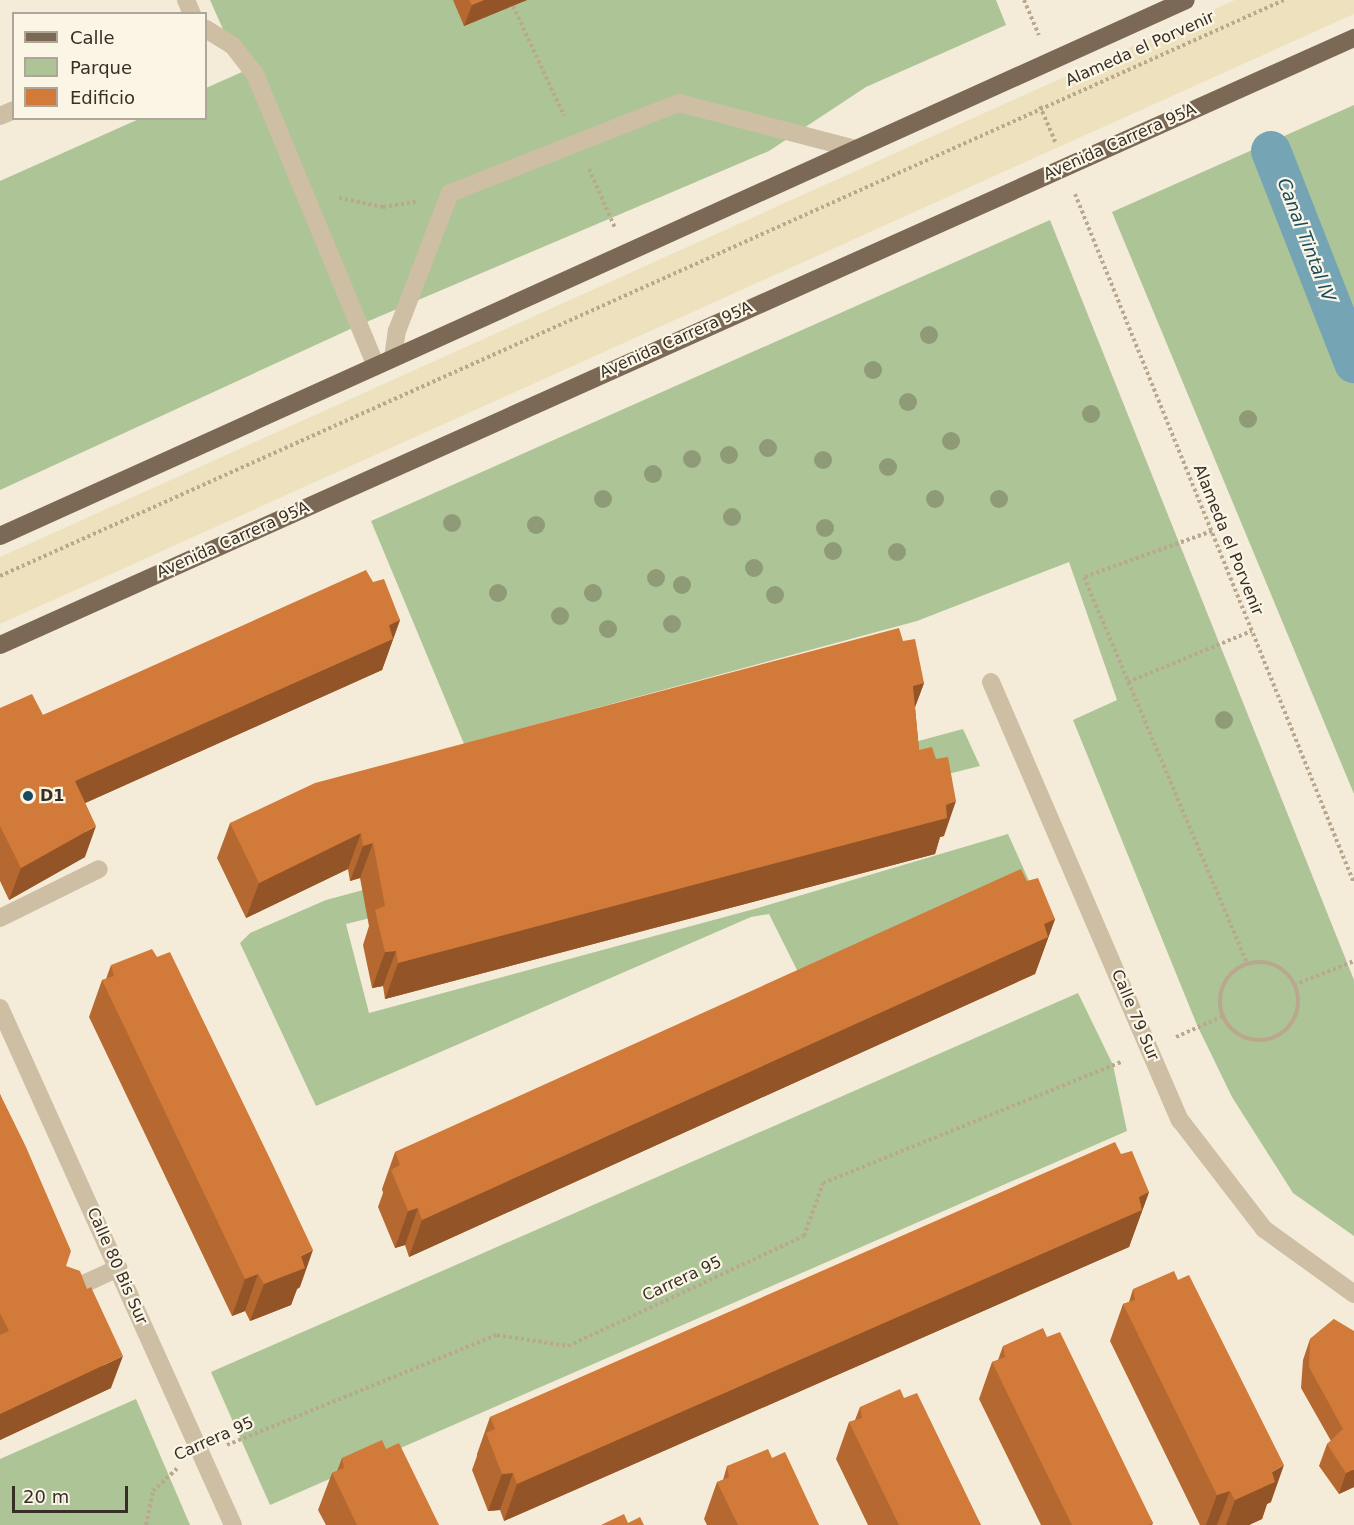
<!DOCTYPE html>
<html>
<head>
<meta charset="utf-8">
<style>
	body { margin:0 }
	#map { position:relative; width:1354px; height:1525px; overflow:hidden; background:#f4ecd9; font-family:"DejaVu Sans",sans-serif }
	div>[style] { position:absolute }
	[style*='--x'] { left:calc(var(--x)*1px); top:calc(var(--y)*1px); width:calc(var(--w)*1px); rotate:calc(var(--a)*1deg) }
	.green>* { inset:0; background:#adc497 }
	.plaza>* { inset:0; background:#ede1be }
	.canal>* { height:40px; margin:-20px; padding:0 20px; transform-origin:20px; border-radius:20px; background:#75a5b4 }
	.path>* { height:4px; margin-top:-2px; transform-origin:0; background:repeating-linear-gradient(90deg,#b9a88e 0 3px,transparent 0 6px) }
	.path>.ring { margin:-2px; padding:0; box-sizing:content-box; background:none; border:4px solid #b9a88e; border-radius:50% }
	.minor>* { height:18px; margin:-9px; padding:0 9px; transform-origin:9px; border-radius:9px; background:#cdbea4 }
	.major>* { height:18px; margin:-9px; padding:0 9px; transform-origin:9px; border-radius:9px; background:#7b6956 }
	.trees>* { width:18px; height:18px; margin:-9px; border-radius:50%; background:#8f9b77 }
	.wall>* { inset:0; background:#b56931 }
	.shaded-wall>* { inset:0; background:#935528 }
	.building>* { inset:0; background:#d27a39 }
	.dots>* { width:16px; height:16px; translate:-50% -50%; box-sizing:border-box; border:3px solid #fbf5e6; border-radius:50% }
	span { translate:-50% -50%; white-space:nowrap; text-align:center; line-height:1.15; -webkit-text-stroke:4.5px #fbf5e6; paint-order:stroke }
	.street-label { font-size:16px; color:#372f26 }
	.poi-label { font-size:16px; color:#372f26; font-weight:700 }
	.left { translate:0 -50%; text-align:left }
	.water-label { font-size:18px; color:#184c5d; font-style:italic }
	.legend { position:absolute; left:12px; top:12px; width:195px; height:108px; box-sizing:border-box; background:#fbf5e6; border:2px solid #ada699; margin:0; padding:8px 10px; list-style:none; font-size:18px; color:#372f26 }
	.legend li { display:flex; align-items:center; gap:12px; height:30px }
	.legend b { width:30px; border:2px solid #ada699 }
	.scale { position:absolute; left:12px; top:1486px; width:116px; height:27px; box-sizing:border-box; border:3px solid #372f26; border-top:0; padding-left:8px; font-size:18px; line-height:21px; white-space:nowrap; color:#372f26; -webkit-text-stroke:4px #fbf5e6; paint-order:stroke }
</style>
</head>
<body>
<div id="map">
	<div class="green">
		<div style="clip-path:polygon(210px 0,996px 0,1006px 25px,866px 87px,769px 151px,357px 326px,0 490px,0 181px,139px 119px,206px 118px,206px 88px,242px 72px)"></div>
		<div style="clip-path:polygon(1354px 105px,1354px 794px,1112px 212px)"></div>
		<div style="clip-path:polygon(1050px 220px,1354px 980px,1354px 1236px,1293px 1193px,1232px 1097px,1197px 1025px,1073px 720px,1117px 700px,1069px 562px,917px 621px,464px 744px,371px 521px)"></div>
		<div style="clip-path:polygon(963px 729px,980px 766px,346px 924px,369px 1013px,758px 908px,1008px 834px,1034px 892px,805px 986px,769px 914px,751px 917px,316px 1106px,240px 943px,250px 933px,326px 900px)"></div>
		<div style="clip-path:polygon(1078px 993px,1113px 1065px,1127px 1131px,270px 1505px,211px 1372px)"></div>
		<div style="clip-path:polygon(136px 1399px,190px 1525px,0 1525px,0 1459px)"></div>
	</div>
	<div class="plaza">
		<div style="clip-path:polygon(1235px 0,1354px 0,1354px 14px,0 624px,0 557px)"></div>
	</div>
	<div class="canal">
		<div style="--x:1271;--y:151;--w:228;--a:68.6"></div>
	</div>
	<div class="path">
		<div style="--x:1024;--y:0;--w:38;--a:67"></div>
		<div style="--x:513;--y:6;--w:121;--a:65.1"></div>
		<div style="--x:1040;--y:106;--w:39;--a:67"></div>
		<div style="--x:589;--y:169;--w:64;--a:66.2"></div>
		<div style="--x:1075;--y:194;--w:743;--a:67.96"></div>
		<div style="--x:339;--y:198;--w:45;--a:11.6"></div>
		<div style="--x:383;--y:207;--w:33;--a:-9"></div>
		<div style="--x:1212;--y:531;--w:136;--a:160.2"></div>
		<div style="--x:1084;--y:577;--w:419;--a:67.1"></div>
		<div style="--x:0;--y:576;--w:1407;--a:-24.16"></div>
		<div style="--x:1128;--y:682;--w:134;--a:-22.4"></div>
		<div class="ring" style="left:1220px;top:962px;width:74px;height:74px"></div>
		<div style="--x:1294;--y:985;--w:65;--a:-21.8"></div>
		<div style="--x:1176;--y:1037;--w:51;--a:-24.1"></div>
		<div style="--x:227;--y:1445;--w:292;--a:-22.2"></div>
		<div style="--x:497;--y:1335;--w:72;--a:8.8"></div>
		<div style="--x:568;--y:1346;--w:260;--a:-25"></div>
		<div style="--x:804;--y:1236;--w:56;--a:-70.3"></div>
		<div style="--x:823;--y:1183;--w:324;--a:-22.1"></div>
		<div style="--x:146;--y:1525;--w:35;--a:-78"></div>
		<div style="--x:153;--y:1491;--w:33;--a:-43"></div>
	</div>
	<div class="minor">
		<div style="--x:186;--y:0;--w:15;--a:67"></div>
		<div style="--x:206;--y:29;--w:32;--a:32"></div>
		<div style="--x:233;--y:46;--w:36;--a:52"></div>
		<div style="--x:255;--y:74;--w:316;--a:67.5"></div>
		<div style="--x:0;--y:116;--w:15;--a:-23"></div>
		<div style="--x:393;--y:358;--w:27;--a:-82"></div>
		<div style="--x:397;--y:331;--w:148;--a:-69"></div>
		<div style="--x:450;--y:193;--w:246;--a:-21.5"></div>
		<div style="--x:679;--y:103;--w:183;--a:14.6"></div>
		<div style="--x:991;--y:682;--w:477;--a:66.7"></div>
		<div style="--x:1180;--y:1120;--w:138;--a:52.4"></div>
		<div style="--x:1264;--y:1229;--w:111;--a:35.8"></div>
		<div style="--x:0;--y:918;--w:110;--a:-26.3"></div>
		<div style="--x:0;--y:1008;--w:567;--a:65.74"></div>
		<div style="--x:64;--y:1293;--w:60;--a:-24.8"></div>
	</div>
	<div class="major">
		<div style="--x:0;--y:536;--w:1301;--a:-24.32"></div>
		<div style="--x:0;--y:645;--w:1484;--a:-24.15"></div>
	</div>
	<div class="trees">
		<div style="left:929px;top:335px"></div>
		<div style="left:873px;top:370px"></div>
		<div style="left:908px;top:402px"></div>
		<div style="left:1091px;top:414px"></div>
		<div style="left:1248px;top:419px"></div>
		<div style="left:951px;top:441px"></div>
		<div style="left:768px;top:448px"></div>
		<div style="left:729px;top:455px"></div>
		<div style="left:692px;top:459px"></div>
		<div style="left:823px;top:460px"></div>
		<div style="left:888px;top:467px"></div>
		<div style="left:653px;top:474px"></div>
		<div style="left:603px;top:499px"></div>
		<div style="left:935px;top:499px"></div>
		<div style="left:999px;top:499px"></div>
		<div style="left:732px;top:517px"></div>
		<div style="left:452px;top:523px"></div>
		<div style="left:536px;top:525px"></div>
		<div style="left:825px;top:528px"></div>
		<div style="left:833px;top:551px"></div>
		<div style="left:897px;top:552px"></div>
		<div style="left:754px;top:568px"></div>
		<div style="left:656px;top:578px"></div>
		<div style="left:682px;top:585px"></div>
		<div style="left:498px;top:593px"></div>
		<div style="left:593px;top:593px"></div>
		<div style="left:775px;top:595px"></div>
		<div style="left:560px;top:616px"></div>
		<div style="left:672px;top:624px"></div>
		<div style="left:608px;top:629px"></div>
		<div style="left:1224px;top:720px"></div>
	</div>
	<div class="wall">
		<div style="clip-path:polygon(453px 0,527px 0,464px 26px)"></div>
		<div style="clip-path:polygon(373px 582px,400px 620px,382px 670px,85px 803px,85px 857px,9px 900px,0 881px,0 708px,43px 715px)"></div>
		<div style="clip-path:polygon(903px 641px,924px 683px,915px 707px,919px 750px,944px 836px,940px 837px,935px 854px,385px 999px,383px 986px,372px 988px,363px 945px,369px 926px,360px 878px,350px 881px,348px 869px,246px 918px,217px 858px,230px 823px)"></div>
		<div style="clip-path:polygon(1027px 881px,1055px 919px,1035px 974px,409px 1257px,405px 1245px,395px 1248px,378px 1207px,383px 1193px,382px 1189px,395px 1152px)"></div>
		<div style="clip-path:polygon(111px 965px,300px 1287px,297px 1289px,291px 1305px,250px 1321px,245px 1311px,232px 1316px,89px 1017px,102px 980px,106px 979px)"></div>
		<div style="clip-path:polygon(0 1094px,111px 1388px,0 1440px)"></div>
		<div style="clip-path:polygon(1121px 1154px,1149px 1192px,1129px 1247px,504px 1521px,500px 1510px,488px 1511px,472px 1470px,477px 1456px,477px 1454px,490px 1417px)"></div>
		<div style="clip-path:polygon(1133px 1289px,1271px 1502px,1267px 1504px,1262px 1519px,1249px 1525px,1200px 1525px,1110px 1341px,1123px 1304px,1129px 1302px)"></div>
		<div style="clip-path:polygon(1334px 1319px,1354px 1487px,1339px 1494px,1319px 1466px,1327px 1444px,1331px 1441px,1301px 1388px,1303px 1360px,1310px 1339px)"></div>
		<div style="clip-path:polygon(1047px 1337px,1153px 1523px,1152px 1525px,1041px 1525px,979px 1399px,992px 1362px,998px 1360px,1003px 1346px)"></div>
		<div style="clip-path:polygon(904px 1398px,981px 1525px,868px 1525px,836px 1459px,849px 1422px,855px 1420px,860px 1407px)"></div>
		<div style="clip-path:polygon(386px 1449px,439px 1525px,326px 1525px,318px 1510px,332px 1473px,337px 1471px,342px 1458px)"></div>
		<div style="clip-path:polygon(772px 1458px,819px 1525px,707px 1525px,704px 1519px,717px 1482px,723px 1480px,727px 1466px)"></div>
	</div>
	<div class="shaded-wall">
		<div style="clip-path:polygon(484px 0,527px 0,464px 26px,472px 5px)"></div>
		<div style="clip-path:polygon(400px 620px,382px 670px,63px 813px,75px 781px)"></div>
		<div style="clip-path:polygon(924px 683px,911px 718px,913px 686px)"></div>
		<div style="clip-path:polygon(956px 801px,944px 836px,940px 837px,935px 854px,385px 999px,398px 963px)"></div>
		<div style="clip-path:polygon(96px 826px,85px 857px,9px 900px,21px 868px)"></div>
		<div style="clip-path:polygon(361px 833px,348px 869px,246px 918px,259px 883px)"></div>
		<div style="clip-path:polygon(373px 843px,360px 878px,350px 881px,363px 846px)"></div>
		<div style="clip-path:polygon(1055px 919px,1035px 974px,409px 1257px,422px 1220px)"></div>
		<div style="clip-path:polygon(396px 951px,383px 986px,372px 988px,385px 952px)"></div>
		<div style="clip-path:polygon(1149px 1192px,1129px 1247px,504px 1521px,517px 1484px)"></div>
		<div style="clip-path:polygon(418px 1208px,405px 1245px,395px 1248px,408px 1211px)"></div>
		<div style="clip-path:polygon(313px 1250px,300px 1287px,297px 1289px,291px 1305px,250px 1321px,264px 1284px,301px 1256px)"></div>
		<div style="clip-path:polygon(258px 1274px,245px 1311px,232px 1316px,245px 1279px)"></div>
		<div style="clip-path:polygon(123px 1356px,111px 1388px,0 1440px,0 1414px)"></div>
		<div style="clip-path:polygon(1284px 1465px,1271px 1502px,1267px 1504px,1262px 1519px,1249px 1525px,1226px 1525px,1235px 1500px,1272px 1472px)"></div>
		<div style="clip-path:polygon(1354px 1469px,1354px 1487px,1339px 1494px,1346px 1473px)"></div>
		<div style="clip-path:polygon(513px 1473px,500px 1510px,488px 1511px,502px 1474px)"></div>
		<div style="clip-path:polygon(1230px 1491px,1217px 1525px,1206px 1525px,1217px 1495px)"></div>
	</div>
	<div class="building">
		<div style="clip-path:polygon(469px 0,484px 0,472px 5px)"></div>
		<div style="clip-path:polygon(366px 570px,373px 582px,384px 579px,400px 620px,389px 625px,393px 639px,75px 781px,96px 826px,21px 868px,0 826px,0 708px,32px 694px,43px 715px)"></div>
		<div style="clip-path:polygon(899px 628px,903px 641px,915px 639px,924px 683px,913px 686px,919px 750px,932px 747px,936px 759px,948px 757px,956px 801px,946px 805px,947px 818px,398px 963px,396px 951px,385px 952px,375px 910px,385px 906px,373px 843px,363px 846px,361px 833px,259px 883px,230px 823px,315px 783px)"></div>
		<div style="clip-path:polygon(1021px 869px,1027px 881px,1038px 878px,1055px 919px,1044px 924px,1048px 937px,422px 1220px,418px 1208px,408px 1211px,391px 1170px,400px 1165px,395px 1152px)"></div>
		<div style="clip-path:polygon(152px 949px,157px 957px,170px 952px,273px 1165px,313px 1250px,301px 1256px,305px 1268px,264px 1284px,258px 1274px,245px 1279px,102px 980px,114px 976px,111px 965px)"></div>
		<div style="clip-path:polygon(0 1094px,26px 1147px,71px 1251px,66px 1266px,80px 1271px,87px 1289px,91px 1287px,123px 1356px,0 1414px,0 1335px,9px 1331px,0 1313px)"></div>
		<div style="clip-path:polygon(1115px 1142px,1121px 1154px,1132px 1151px,1149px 1192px,1139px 1197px,1142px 1210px,517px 1484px,513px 1473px,502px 1474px,486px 1433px,495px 1429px,490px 1417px)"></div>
		<div style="clip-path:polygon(1174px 1271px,1178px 1280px,1189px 1275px,1284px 1465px,1272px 1472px,1275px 1482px,1235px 1500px,1230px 1491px,1217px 1495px,1123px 1304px,1135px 1300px,1133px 1289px)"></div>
		<div style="clip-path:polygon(1334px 1319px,1354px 1331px,1354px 1469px,1346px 1473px,1327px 1444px,1343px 1429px,1309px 1367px,1310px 1339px)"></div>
		<div style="clip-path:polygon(1043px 1328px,1047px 1337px,1060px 1332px,1153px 1523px,1148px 1525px,1072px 1525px,992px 1362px,1005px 1357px,1003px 1346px)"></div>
		<div style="clip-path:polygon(900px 1389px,904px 1398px,917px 1393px,981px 1525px,899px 1525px,849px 1422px,862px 1418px,860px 1407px)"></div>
		<div style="clip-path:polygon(382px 1440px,386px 1449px,399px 1443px,439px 1525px,357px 1525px,332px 1473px,344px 1468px,342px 1458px)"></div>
		<div style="clip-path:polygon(768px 1449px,772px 1458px,785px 1452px,819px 1525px,738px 1525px,717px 1482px,729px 1477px,727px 1466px)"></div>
		<div style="clip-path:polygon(624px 1514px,628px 1523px,640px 1517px,644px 1525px,601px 1525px)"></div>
	</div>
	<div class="dots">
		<div style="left:28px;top:796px;background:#184c5d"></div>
	</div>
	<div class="street-label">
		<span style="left:1140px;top:49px;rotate:-24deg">Alameda el Porvenir</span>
		<span style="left:1120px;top:142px;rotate:-24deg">Avenida Carrera 95A</span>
		<span style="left:676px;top:340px;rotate:-24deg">Avenida Carrera 95A</span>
		<span style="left:233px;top:540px;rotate:-24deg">Avenida Carrera 95A</span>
		<span style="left:1228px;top:540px;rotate:68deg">Alameda el Porvenir</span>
		<span style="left:1135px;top:1015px;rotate:67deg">Calle 79 Sur</span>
		<span style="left:117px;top:1266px;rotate:66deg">Calle 80 Bis Sur</span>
		<span style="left:682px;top:1279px;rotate:-25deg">Carrera 95</span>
		<span style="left:214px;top:1439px;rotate:-24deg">Carrera 95</span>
	</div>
	<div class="poi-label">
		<span class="left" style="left:40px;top:796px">D1</span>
	</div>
	<div class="water-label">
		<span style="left:1306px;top:240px;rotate:69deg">Canal Tintal IV</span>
	</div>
	<ul class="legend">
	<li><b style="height:8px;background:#7b6956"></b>Calle</li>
	<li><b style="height:16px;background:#adc497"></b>Parque</li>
	<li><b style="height:16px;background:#d27a39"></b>Edificio</li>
	</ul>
	<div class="scale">20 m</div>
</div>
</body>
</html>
